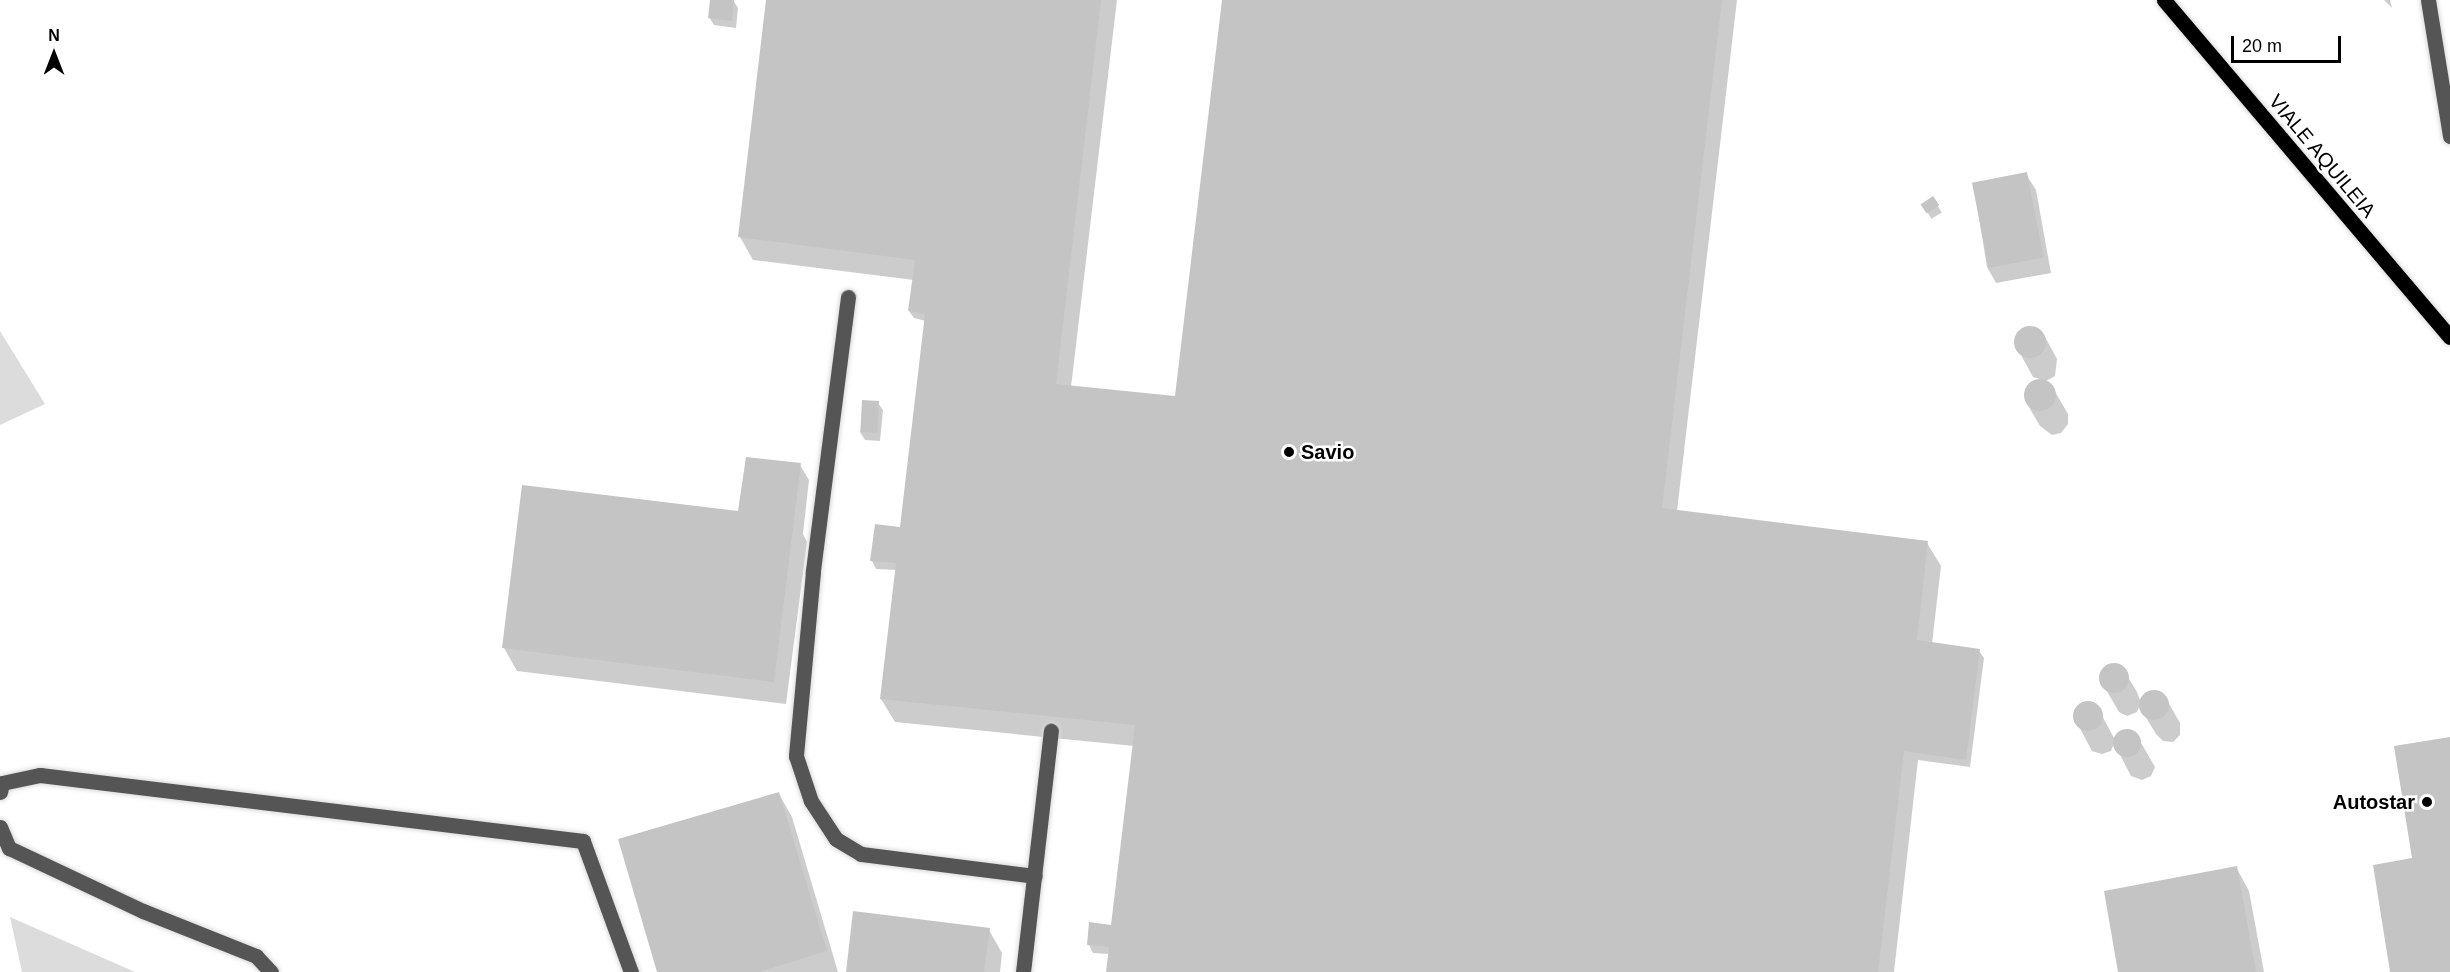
<!DOCTYPE html>
<html>
<head>
<meta charset="utf-8">
<style>
	body { margin:0 }
	#map { position:relative; width:2450px; height:972px; overflow:hidden; background:#fff; font-family:Helvetica,sans-serif }
	div>[style] { position:absolute }
	[style*='--x'] { left:calc(var(--x)*1px); top:calc(var(--y)*1px); width:calc(var(--w)*1px); rotate:calc(var(--a)*1deg) }
	.green>* { inset:0; background:#dcdcdc }
	.shadow>* { inset:0; background:#0003; transform-origin:0 0 }
	.building>* { inset:0; background:#c4c4c4; transform-origin:0 0 }
	.round { border-radius:50% }
	.roads { filter:drop-shadow(0 0 2px #dbdbdb) drop-shadow(0 0 2px #dbdbdb) }
	.minor>* { height:15px; margin:-7.5px; padding:0 7.5px; transform-origin:7.5px; border-radius:7.5px; background:#555 }
	.major>* { height:15px; margin:-7.5px; padding:0 7.5px; transform-origin:7.5px; border-radius:7.5px; background:#000 }
	.dots>* { width:16px; height:16px; translate:-50% -50%; box-sizing:border-box; border:3px solid #fff; border-radius:50% }
	span { translate:-50% -50%; white-space:nowrap; text-align:center; line-height:1.15; -webkit-text-stroke:5px #fff; paint-order:stroke }
	.street-label { font-size:20px; color:#000 }
	.poi-label { font-size:20px; color:#000; font-weight:700 }
	.left { translate:0 -50%; text-align:left }
	.right { translate:-100% -50%; text-align:right }
	.north { position:absolute; left:24px; top:24px; width:60px; height:60px; -webkit-text-stroke:4px #fff; paint-order:stroke; rotate:0deg; font-size:16px; font-weight:700; line-height:24px; text-align:center; color:#000 }
	.north::after { content:''; display:block; margin:auto; width:21px; height:27px; background:#000; clip-path:polygon(50% 0,100% 100%,50% 72%,0 100%) }
	.scale { position:absolute; left:2231px; top:36px; width:110px; height:27px; box-sizing:border-box; border:3px solid #000; border-top:0; padding-left:8px; font-size:18px; line-height:21px; white-space:nowrap; color:#000; -webkit-text-stroke:4px #fff; paint-order:stroke }
</style>
</head>
<body>
<div id="map">
	<div class="green">
		<div style="clip-path:polygon(0 331px,45px 404px,0 425px)"></div>
		<div style="clip-path:polygon(10px 917px,135px 972px,22px 972px)"></div>
	</div>
	<div class="shadow">
		<div style="clip-path:polygon(712px 0,733px 0,738px 8px,736px 28px,714px 25px,709px 17px)"></div>
		<div style="clip-path:polygon(768px 0,1117px 0,1071px 387px,1177px 398px,1223px 0,1737px 0,1677px 511px,1927px 543px,1941px 566px,1932px 644px,1979px 651px,1984px 658px,1970px 767px,1918px 760px,1894px 972px,1108px 972px,1110px 954px,1093px 953px,1089px 945px,1113px 930px,1134px 746px,895px 722px,881px 699px,897px 570px,876px 569px,872px 561px,876px 526px,901px 532px,926px 321px,914px 318px,909px 311px,914px 280px,753px 260px,740px 237px)"></div>
		<div style="clip-path:polygon(2384px 0,2390px 0,2392px 8px)"></div>
		<div style="clip-path:polygon(2026px 174px,2036px 190px,2051px 273px,1996px 283px,1987px 267px,1974px 187px)"></div>
		<div style="left:1933px;top:198px;width:17px;height:12px;rotate:59deg"></div>
		<div style="clip-path:polygon(2034px 328px,2044px 335px,2057px 359px,2055px 376px,2046px 381px,2033px 377px,2015px 344px,2017px 332px)"></div>
		<div style="clip-path:polygon(2041px 381px,2054px 390px,2068px 414px,2068px 424px,2061px 433px,2052px 435px,2040px 426px,2026px 402px,2025px 389px)"></div>
		<div style="clip-path:polygon(878px 403px,883px 410px,880px 441px,865px 440px,860px 432px)"></div>
		<div style="clip-path:polygon(800px 465px,809px 480px,803px 534px,807px 542px,786px 704px,517px 671px,504px 648px,741px 512px)"></div>
		<div style="clip-path:polygon(2113px 665px,2123px 669px,2137px 692px,2141px 703px,2137px 712px,2127px 716px,2119px 712px,2105px 688px,2101px 678px,2104px 669px)"></div>
		<div style="clip-path:polygon(2150px 692px,2167px 700px,2180px 723px,2180px 735px,2173px 742px,2163px 741px,2156px 734px,2142px 711px,2142px 699px)"></div>
		<div style="clip-path:polygon(2087px 703px,2097px 706px,2115px 740px,2118px 734px,2127px 730px,2136px 734px,2155px 767px,2151px 776px,2142px 780px,2131px 776px,2114px 743px,2111px 751px,2102px 754px,2092px 751px,2074px 717px,2078px 707px)"></div>
		<div style="clip-path:polygon(779px 794px,792px 817px,838px 972px,659px 972px)"></div>
		<div style="clip-path:polygon(2236px 867px,2249px 891px,2264px 972px,2120px 972px)"></div>
		<div style="clip-path:polygon(989px 930px,1002px 953px,1000px 972px,847px 972px)"></div>
	</div>
	<div class="building">
		<div style="clip-path:polygon(710px 0,734px 0,732px 21px,708px 18px)"></div>
		<div style="clip-path:polygon(766px 0,1101px 0,1056px 384px,1175px 396px,1222px 0,1722px 0,1662px 508px,1928px 541px,1917px 640px,1980px 649px,1966px 760px,1904px 751px,1878px 972px,1106px 972px,1109px 947px,1087px 945px,1089px 922px,1111px 925px,1135px 725px,880px 699px,896px 563px,870px 561px,875px 524px,900px 527px,925px 314px,908px 311px,915px 260px,738px 237px)"></div>
		<div style="left:2027px;top:172px;width:87px;height:56px;rotate:79deg"></div>
		<div style="left:1933px;top:196px;width:11px;height:15px;rotate:56deg"></div>
		<div class="round" style="left:2014px;top:326px;width:32px;height:32px"></div>
		<div class="round" style="left:2024px;top:379px;width:32px;height:32px"></div>
		<div style="left:862px;top:400px;width:17px;height:32px;rotate:3deg"></div>
		<div style="clip-path:polygon(746px 457px,801px 463px,774px 682px,502px 648px,522px 485px,738px 511px)"></div>
		<div class="round" style="left:2099px;top:663px;width:30px;height:30px"></div>
		<div class="round" style="left:2139px;top:690px;width:30px;height:30px"></div>
		<div class="round" style="left:2073px;top:701px;width:30px;height:30px"></div>
		<div class="round" style="left:2113px;top:729px;width:28px;height:28px"></div>
		<div style="clip-path:polygon(2450px 737px,2450px 972px,2390px 972px,2373px 865px,2412px 858px,2394px 746px)"></div>
		<div style="clip-path:polygon(779px 792px,827px 951px,759px 972px,657px 972px,618px 839px)"></div>
		<div style="clip-path:polygon(2237px 866px,2256px 972px,2118px 972px,2104px 891px)"></div>
		<div style="clip-path:polygon(853px 911px,990px 928px,984px 972px,846px 972px)"></div>
	</div>
	<div class="roads">
		<div class="minor">
			<div style="--x:2428;--y:0;--w:138;--a:80.8"></div>
			<div style="--x:848;--y:297;--w:277;--a:97.3"></div>
			<div style="--x:813;--y:572;--w:185;--a:95.3"></div>
			<div style="--x:796;--y:756;--w:47;--a:71.6"></div>
			<div style="--x:811;--y:801;--w:45;--a:56.7"></div>
			<div style="--x:836;--y:839;--w:29;--a:31"></div>
			<div style="--x:861;--y:854;--w:175;--a:7.2"></div>
			<div style="--x:0;--y:792;--w:9;--a:-77"></div>
			<div style="--x:2;--y:783;--w:39;--a:-12"></div>
			<div style="--x:40;--y:775;--w:547;--a:6.93"></div>
			<div style="--x:583;--y:841;--w:140;--a:69.9"></div>
			<div style="--x:0;--y:827;--w:23;--a:67"></div>
			<div style="--x:9;--y:848;--w:148;--a:25.2"></div>
			<div style="--x:143;--y:911;--w:122;--a:21.7"></div>
			<div style="--x:256;--y:956;--w:22;--a:47"></div>
			<div style="--x:1023;--y:972;--w:243;--a:-83.4"></div>
		</div>
		<div class="major">
			<div style="--x:2164;--y:0;--w:442;--a:49.7"></div>
		</div>
	</div>
	<div class="dots">
		<div style="left:1289px;top:452px;background:#000"></div>
		<div style="left:2427px;top:802px;background:#000"></div>
	</div>
	<div class="street-label">
		<span style="left:2322px;top:156px;rotate:50deg">VIALE AQUILEIA</span>
	</div>
	<div class="poi-label">
		<span class="left" style="left:1301px;top:452px">Savio</span>
		<span class="right" style="left:2415px;top:802px">Autostar</span>
	</div>
	<div class="north">N</div>
	<div class="scale">20 m</div>
</div>
</body>
</html>
